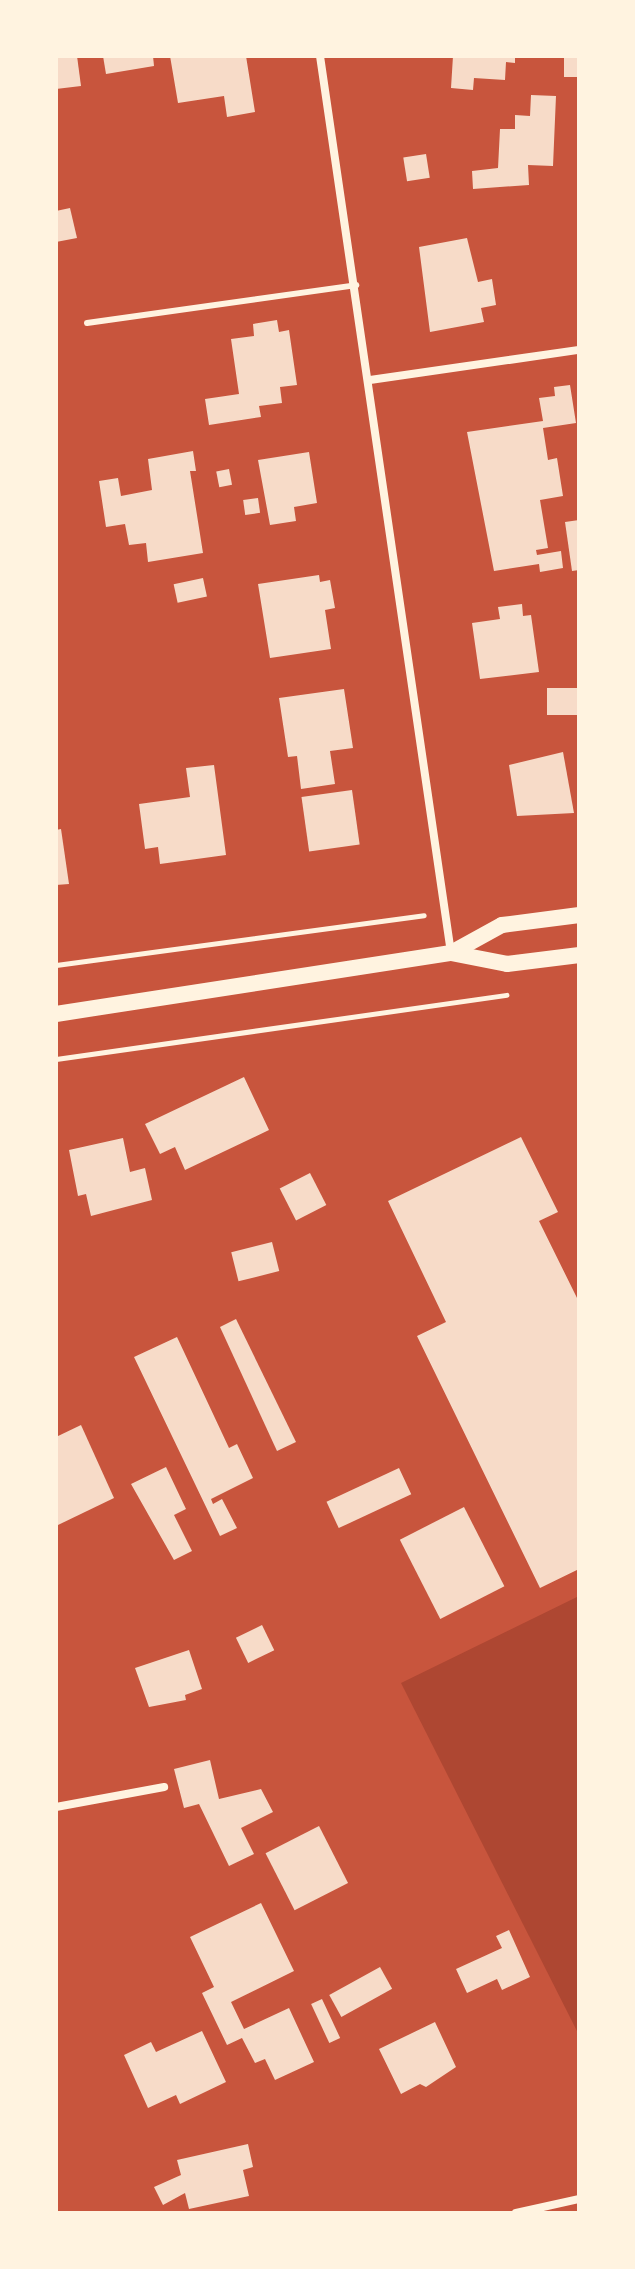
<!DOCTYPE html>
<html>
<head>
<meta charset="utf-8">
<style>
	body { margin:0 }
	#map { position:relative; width:635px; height:2269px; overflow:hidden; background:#c8553d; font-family:"Fira Sans Condensed",sans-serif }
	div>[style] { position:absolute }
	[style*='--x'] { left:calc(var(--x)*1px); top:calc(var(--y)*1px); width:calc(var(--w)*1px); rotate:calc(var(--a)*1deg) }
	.green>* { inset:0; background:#ae4732 }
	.building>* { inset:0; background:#f7dbc8; transform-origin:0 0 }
	.path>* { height:5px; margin:-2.5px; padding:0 2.5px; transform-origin:2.5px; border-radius:2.5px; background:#fff3e0 }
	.service>* { height:6px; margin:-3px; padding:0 3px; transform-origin:3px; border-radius:3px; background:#fff3e0 }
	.minor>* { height:8px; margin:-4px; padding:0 4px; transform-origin:4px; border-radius:4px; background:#fff3e0 }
	.secondary>* { height:16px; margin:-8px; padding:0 8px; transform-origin:8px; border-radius:8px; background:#fff3e0 }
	span { translate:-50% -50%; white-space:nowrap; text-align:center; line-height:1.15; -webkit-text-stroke:8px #fff3e0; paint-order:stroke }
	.frame { position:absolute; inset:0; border:58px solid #fff3e0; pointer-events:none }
</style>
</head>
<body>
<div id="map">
	<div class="green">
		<div style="clip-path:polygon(579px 1596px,579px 2035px,401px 1683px)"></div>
	</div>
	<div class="building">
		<div style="clip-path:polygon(56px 56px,77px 56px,81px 86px,56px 89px)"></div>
		<div style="clip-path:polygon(103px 56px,153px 56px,154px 66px,106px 74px)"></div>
		<div style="clip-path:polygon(170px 56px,246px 56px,255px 112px,227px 117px,224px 96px,178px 103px)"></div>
		<div style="clip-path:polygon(453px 56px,515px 56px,515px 63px,506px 62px,505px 80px,474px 78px,473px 90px,451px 88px)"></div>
		<div style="left:564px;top:56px;width:15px;height:21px"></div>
		<div style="clip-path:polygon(531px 95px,556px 96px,553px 166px,528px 165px,529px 185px,473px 189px,472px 171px,498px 168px,500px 129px,515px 129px,515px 115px,530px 116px)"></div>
		<div style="left:426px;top:154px;width:24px;height:23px;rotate:81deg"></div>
		<div style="clip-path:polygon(70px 208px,77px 238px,56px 242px,56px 211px)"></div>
		<div style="clip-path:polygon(467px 238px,478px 282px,492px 279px,496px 305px,481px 308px,484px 322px,430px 332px,419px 247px)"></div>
		<div style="clip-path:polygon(277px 320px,279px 332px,289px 330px,297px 385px,280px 387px,282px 403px,259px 406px,261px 417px,209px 425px,205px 399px,239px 394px,231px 339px,254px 336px,253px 324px)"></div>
		<div style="clip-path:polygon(570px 385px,576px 423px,543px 428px,548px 460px,557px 458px,563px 496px,540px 500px,548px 548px,536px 550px,537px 555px,561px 551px,563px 568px,540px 572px,539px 564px,494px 571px,467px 432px,543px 421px,539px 398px,555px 396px,554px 387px)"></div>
		<div style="clip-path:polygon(193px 451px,196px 471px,190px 471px,203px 553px,148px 562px,146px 543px,129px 545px,125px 524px,106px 527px,99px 481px,118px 478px,121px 496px,152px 490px,148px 459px)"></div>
		<div style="clip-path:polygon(309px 452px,317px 503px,294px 507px,296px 521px,270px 525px,258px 460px)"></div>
		<div style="left:229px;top:469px;width:16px;height:13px;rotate:79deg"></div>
		<div style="left:258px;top:498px;width:15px;height:15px;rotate:82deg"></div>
		<div style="clip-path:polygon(579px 520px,579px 570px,572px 571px,565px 522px)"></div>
		<div style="clip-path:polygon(319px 575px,320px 582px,330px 580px,335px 608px,325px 610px,331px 649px,270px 658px,258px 584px)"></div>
		<div style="left:203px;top:578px;width:19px;height:30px;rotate:78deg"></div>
		<div style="clip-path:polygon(522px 604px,523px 616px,531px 615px,539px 672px,480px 679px,472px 623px,500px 619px,498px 607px)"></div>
		<div style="left:579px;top:688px;width:27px;height:32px;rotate:90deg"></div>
		<div style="clip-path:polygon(344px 689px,353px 748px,330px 751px,335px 784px,301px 789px,297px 756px,288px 757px,279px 698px)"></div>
		<div style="clip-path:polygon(563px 752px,574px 813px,517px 816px,509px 765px)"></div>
		<div style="clip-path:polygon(214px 765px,226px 855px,160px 864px,158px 847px,145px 849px,139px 804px,190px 797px,186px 768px)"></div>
		<div style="left:352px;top:790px;width:55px;height:51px;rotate:82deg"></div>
		<div style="clip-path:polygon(61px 829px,69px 884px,56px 885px,56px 830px)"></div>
		<div style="clip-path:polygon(244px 1077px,269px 1130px,185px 1170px,175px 1147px,160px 1154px,145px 1124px)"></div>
		<div style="clip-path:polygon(521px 1137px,558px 1212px,539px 1221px,579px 1302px,579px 1569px,540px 1588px,417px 1336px,446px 1322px,388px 1201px)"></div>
		<div style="clip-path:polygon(123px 1138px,130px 1172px,145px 1168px,152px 1200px,91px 1216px,86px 1194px,78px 1196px,69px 1150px)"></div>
		<div style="left:310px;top:1173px;width:36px;height:34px;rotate:63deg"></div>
		<div style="left:272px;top:1242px;width:30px;height:42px;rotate:76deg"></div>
		<div style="clip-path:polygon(236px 1319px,296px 1442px,277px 1451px,220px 1327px)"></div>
		<div style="clip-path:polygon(177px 1337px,229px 1448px,237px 1444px,253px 1478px,211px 1499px,213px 1504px,222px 1499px,237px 1528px,220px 1536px,134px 1357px)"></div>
		<div style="clip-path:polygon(81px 1425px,114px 1498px,58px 1525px,56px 1437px)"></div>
		<div style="clip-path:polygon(166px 1467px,186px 1509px,174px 1515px,192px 1551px,174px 1560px,131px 1484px)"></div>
		<div style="left:399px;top:1468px;width:29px;height:80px;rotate:65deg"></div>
		<div style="left:464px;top:1507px;width:89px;height:72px;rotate:63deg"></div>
		<div style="left:262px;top:1625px;width:28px;height:29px;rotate:64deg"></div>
		<div style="clip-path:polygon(189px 1650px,202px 1689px,185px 1695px,186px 1700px,149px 1707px,135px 1668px)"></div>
		<div style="clip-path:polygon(210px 1760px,219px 1799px,261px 1789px,273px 1812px,241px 1828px,254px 1854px,229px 1866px,199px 1804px,184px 1808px,174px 1769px)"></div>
		<div style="left:319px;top:1826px;width:64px;height:60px;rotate:63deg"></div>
		<div style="clip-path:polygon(261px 1903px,294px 1971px,231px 2002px,244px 2029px,289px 2008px,314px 2062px,275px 2080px,265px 2059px,255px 2063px,242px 2038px,227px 2045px,202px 1993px,214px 1987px,190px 1937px)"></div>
		<div style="clip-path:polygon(509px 1930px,530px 1977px,502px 1990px,497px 1979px,467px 1993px,456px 1969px,502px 1948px,496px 1936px)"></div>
		<div style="left:380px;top:1967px;width:25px;height:58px;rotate:61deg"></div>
		<div style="left:322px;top:1999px;width:43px;height:12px;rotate:65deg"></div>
		<div style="clip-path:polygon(435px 2022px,456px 2067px,426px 2087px,420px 2084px,401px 2094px,379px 2049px)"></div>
		<div style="clip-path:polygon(202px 2031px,226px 2082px,180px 2104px,176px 2095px,148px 2108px,124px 2055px,151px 2042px,156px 2052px)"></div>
		<div style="clip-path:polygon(248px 2144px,253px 2167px,243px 2170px,249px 2196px,189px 2209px,185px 2193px,163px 2205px,154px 2187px,181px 2175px,177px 2160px)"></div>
	</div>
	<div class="path">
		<div style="--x:56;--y:965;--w:371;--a:-7.7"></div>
		<div style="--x:56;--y:1059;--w:455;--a:-8.1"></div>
	</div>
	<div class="service">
		<div style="--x:87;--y:323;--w:272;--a:-8"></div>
	</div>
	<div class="minor">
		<div style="--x:320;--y:56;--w:907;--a:81.69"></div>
		<div style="--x:370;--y:380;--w:211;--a:-8.2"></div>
		<div style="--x:56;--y:1807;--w:110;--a:-10.5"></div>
		<div style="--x:516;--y:2213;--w:65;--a:-12.5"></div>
	</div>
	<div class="secondary">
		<div style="--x:451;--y:953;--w:58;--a:-28.8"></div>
		<div style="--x:502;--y:925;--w:78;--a:-7.4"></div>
		<div style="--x:56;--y:1014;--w:400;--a:-8.8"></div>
		<div style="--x:451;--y:953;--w:57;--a:11.1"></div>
		<div style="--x:507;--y:964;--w:73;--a:-7.1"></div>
	</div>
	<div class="frame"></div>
</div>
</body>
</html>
